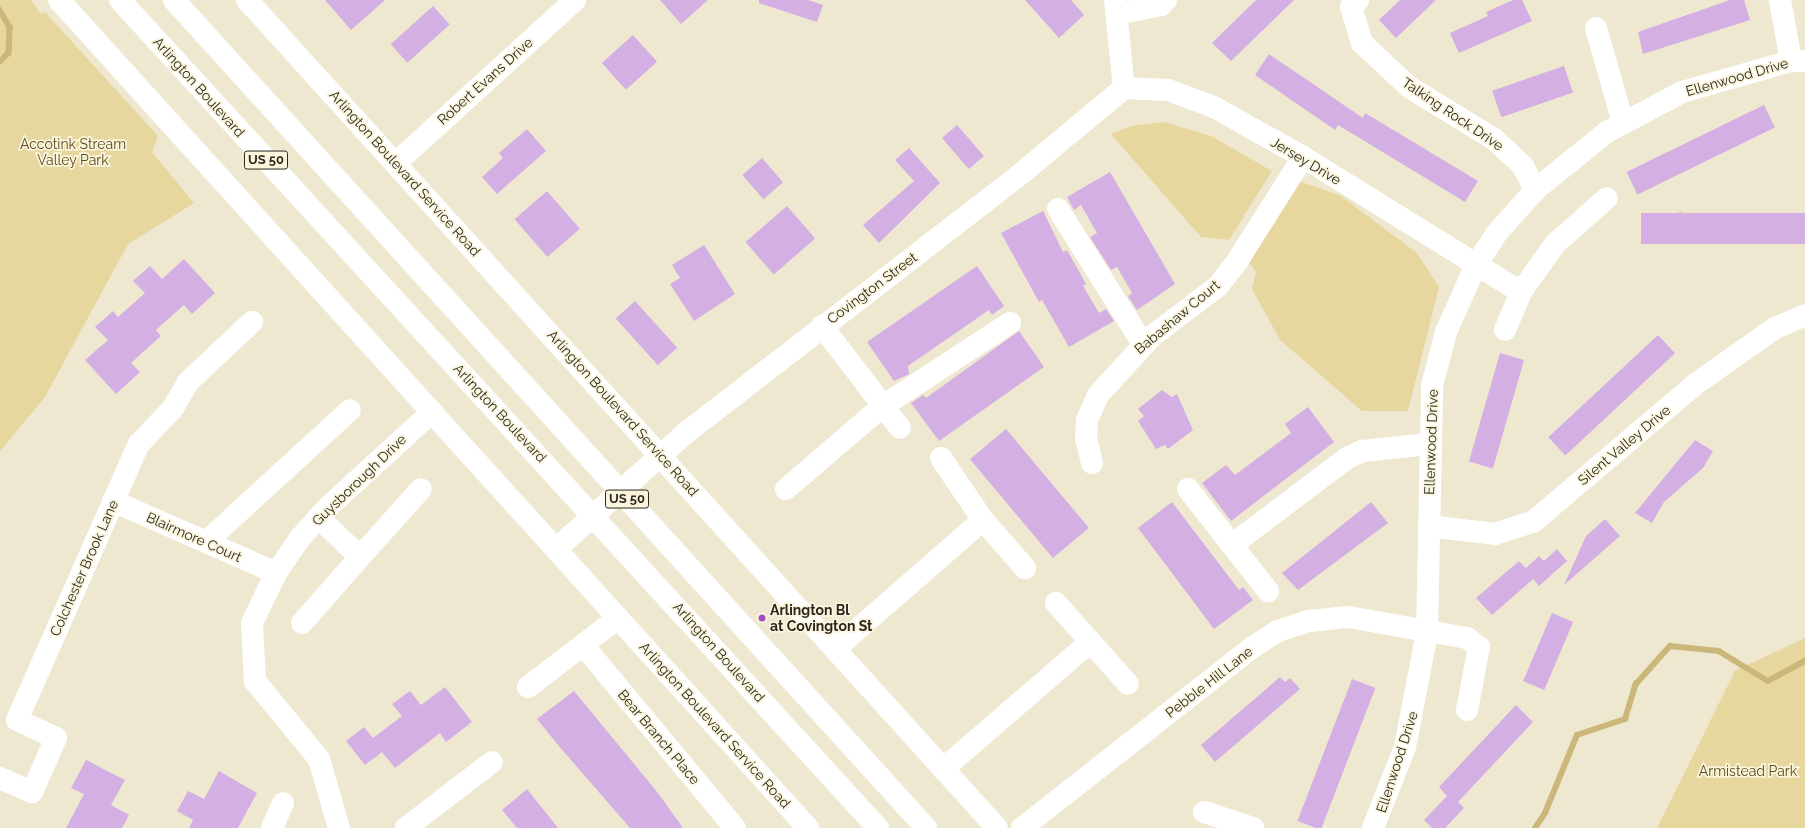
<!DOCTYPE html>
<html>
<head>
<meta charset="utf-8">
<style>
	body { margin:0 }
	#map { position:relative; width:1805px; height:828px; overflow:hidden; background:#efe8d1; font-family:Raleway,sans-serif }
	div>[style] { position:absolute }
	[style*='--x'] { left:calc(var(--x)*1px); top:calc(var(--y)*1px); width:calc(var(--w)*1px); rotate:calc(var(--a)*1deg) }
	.green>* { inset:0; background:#e7d69e; transform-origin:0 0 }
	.stream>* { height:5.5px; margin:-2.75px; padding:0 2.75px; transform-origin:2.75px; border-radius:2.75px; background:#cab779 }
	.building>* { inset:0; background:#d4afe4; transform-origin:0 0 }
	.minor>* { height:22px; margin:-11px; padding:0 11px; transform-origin:11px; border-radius:11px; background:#fff }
	.major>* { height:22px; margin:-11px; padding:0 11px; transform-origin:11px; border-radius:11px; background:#fff }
	.dots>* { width:11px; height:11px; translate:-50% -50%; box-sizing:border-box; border:2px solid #fcf5de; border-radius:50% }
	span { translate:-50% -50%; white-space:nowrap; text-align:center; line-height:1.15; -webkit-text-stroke:3.5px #fcf5de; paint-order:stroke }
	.shield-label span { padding:1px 3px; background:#fcf5de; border:1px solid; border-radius:3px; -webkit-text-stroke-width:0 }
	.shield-label { font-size:13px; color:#2a271f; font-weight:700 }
	.street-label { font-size:14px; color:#2a271f }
	.park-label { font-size:14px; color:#5a4c1c }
	.poi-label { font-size:14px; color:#2a271f; font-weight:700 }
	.left { translate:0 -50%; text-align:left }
</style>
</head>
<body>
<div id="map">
	<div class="green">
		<div style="clip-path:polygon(0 0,31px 0,41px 14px,45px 12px,158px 136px,152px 152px,194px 203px,128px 244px,45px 397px,0 451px)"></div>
		<div style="clip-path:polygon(1164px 122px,1211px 136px,1272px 171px,1229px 240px,1201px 237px,1111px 134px,1131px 126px)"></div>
		<div style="clip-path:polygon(1299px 181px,1341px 196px,1417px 253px,1439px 287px,1408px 411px,1362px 411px,1280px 340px,1252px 289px,1256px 272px,1248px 261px)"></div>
		<div style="left:1682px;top:211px;width:23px;height:24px;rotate:70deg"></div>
		<div style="clip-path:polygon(1805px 638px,1805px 828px,1657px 828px,1735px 671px)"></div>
	</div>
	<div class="stream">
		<div style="--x:0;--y:10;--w:20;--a:60"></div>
		<div style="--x:10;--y:27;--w:26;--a:92"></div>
		<div style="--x:9;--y:53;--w:13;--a:135"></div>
		<div style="--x:1535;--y:828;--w:18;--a:-56"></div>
		<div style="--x:1545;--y:813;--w:84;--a:-67.7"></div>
		<div style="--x:1577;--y:735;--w:51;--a:-18.4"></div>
		<div style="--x:1625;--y:719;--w:37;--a:-73"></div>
		<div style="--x:1636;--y:684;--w:51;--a:-48.2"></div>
		<div style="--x:1670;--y:646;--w:49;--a:5.8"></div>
		<div style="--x:1719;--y:651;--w:57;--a:31.5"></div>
		<div style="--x:1768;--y:681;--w:42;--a:-28.4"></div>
	</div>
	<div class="building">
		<div style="clip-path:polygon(325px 0,385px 0,351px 30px)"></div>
		<div style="clip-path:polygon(660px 0,708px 0,681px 24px)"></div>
		<div style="clip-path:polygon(759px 0,808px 0,823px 5px,817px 22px,759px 3px)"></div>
		<div style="clip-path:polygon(1025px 0,1071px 0,1084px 15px,1059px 38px)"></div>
		<div style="clip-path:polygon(1256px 0,1294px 0,1231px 61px,1212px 43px)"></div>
		<div style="clip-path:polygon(1400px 0,1436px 0,1396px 38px,1379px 20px)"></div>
		<div style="clip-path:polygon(1513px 0,1522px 0,1532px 21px,1459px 53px,1450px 33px,1488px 16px,1486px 12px)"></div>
		<div style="clip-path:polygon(1730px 0,1744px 0,1750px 20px,1643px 54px,1638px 32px)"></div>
		<div style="left:433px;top:6px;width:25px;height:57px;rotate:48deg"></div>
		<div style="left:633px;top:35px;width:36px;height:42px;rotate:48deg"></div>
		<div style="clip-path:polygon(1269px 54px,1363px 118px,1365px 113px,1478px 181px,1465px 202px,1338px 125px,1335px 130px,1255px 75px)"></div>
		<div style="left:1564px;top:66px;width:28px;height:76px;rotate:71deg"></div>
		<div style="left:1764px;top:105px;width:25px;height:153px;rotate:64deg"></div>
		<div style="left:957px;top:125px;width:41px;height:20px;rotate:49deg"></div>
		<div style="clip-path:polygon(527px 129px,546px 151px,497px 194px,482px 177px,503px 158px,499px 153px)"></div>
		<div style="clip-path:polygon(909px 148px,940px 183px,879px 243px,863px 225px,914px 181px,895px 160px)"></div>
		<div style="left:762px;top:158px;width:32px;height:26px;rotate:49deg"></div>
		<div style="clip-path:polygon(1110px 172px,1175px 284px,1137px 310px,1128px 296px,1132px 293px,1117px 267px,1111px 270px,1090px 237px,1097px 233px,1081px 205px,1074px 210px,1067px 197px)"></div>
		<div style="left:547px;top:191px;width:50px;height:43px;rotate:49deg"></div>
		<div style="left:787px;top:206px;width:43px;height:55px;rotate:49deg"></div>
		<div style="clip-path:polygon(1043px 211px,1063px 252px,1067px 250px,1086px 284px,1083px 286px,1099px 313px,1106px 309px,1114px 321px,1069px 347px,1042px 300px,1039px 302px,1001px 233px)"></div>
		<div style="left:1805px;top:213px;width:31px;height:164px;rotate:90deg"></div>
		<div style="clip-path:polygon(704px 245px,735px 294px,694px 321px,670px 284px,680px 278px,672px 265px)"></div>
		<div style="clip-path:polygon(184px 259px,215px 293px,192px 314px,184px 305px,156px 330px,161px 336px,131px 363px,140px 372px,116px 394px,85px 360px,108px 340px,95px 327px,113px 311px,118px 317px,145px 293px,133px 281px,150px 266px,162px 279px)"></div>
		<div style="clip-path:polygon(977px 266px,1004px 306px,992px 315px,989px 310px,908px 366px,909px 374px,894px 381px,867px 342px)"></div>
		<div style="left:635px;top:301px;width:63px;height:26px;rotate:48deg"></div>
		<div style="clip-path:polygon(1019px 331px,1044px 367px,939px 441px,911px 403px,923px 395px,926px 398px)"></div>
		<div style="left:1658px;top:335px;width:25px;height:150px;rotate:47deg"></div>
		<div style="left:1500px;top:353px;width:25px;height:113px;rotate:16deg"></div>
		<div style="clip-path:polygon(1162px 390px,1172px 397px,1177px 394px,1193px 430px,1168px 449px,1165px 445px,1156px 449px,1138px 421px,1144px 416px,1138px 409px)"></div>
		<div style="clip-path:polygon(1308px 407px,1334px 442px,1231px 521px,1202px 483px,1226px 465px,1235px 475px,1291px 433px,1285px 424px)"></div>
		<div style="left:1006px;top:429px;width:129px;height:47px;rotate:50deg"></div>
		<div style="clip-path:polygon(1695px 440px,1713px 451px,1703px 468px,1664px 502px,1652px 523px,1635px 513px)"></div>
		<div style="clip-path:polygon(1172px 502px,1239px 590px,1243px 587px,1253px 600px,1214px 629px,1138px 528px)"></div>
		<div style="clip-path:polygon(1371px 502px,1388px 523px,1298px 590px,1282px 573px)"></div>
		<div style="clip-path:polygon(1605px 519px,1620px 536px,1564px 585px,1586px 536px)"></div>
		<div style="clip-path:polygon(1557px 549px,1567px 561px,1539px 586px,1533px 579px,1492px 615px,1476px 598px,1519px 561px,1526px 568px,1539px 556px,1544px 561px)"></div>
		<div style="left:1552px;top:613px;width:23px;height:74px;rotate:23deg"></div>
		<div style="clip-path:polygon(1280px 677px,1285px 682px,1290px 678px,1300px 689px,1215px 762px,1201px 745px)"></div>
		<div style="left:1352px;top:679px;width:25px;height:152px;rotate:21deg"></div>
		<div style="clip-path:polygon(445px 687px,472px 722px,446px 742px,440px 733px,395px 768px,382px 752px,365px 765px,346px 741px,364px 727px,373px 738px,402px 716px,392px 704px,410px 691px,421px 705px)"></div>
		<div style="clip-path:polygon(574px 691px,658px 793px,683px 828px,630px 828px,558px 745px,537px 719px)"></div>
		<div style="clip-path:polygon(1516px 705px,1533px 722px,1458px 802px,1464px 808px,1445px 828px,1432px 828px,1424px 820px,1447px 796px,1439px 787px)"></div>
		<div style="clip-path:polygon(86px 760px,125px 780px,111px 805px,129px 815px,122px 828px,66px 828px,84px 794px,71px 788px)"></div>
		<div style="clip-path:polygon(219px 771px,257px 793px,238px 828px,189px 828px,193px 820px,177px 811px,188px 791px,204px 799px)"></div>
		<div style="clip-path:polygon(527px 789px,558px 828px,517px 828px,502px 810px)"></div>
	</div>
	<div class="minor">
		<div style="--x:59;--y:0;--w:1117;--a:47.87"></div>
		<div style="--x:247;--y:0;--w:1117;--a:47.83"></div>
		<div style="--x:1115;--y:0;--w:88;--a:84.2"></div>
		<div style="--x:1358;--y:0;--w:10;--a:135"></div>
		<div style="--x:1351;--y:7;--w:38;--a:73"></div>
		<div style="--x:1362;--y:43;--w:64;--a:43.1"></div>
		<div style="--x:1409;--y:87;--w:100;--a:31.5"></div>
		<div style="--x:1494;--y:139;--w:40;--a:43"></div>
		<div style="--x:1523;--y:166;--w:27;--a:63"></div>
		<div style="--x:1780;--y:0;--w:62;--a:79.8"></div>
		<div style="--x:1117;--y:14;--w:45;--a:-11.6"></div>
		<div style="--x:1161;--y:5;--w:7;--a:-45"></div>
		<div style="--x:1596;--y:28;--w:98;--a:74"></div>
		<div style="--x:1124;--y:88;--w:44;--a:2.6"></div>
		<div style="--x:1168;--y:90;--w:49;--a:20.3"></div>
		<div style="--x:1214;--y:107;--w:102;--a:29.3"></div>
		<div style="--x:1303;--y:157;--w:256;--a:31.8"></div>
		<div style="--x:1521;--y:292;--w:41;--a:112.8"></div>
		<div style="--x:396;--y:163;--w:242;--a:-42.3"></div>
		<div style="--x:1058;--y:209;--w:160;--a:57.8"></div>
		<div style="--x:1521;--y:292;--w:59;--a:-54.7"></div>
		<div style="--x:1555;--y:244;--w:69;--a:-41.5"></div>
		<div style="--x:822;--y:326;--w:128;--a:52.6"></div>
		<div style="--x:941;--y:458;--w:75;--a:55.9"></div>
		<div style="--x:983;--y:520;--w:64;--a:48.8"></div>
		<div style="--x:1092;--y:463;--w:26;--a:-103"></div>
		<div style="--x:1086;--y:438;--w:18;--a:-87"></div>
		<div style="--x:1087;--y:420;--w:27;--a:-66"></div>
		<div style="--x:1098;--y:395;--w:80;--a:-47.5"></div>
		<div style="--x:1152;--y:336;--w:83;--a:-37.1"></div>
		<div style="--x:1218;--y:286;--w:33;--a:-52"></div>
		<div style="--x:1238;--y:260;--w:122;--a:-57.7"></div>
		<div style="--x:786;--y:489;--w:128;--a:-40.6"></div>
		<div style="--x:883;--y:406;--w:152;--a:-33.2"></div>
		<div style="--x:1188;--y:489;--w:130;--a:51.9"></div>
		<div style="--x:113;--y:501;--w:178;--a:23.8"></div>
		<div style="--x:1429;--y:526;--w:66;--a:6.9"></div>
		<div style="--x:1495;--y:534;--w:40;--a:-18"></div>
		<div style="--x:1533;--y:522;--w:215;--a:-40.3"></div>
		<div style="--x:1697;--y:383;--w:95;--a:-35.2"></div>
		<div style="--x:1775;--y:328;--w:33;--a:-23"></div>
		<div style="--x:206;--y:542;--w:195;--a:-42.5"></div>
		<div style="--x:1232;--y:545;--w:144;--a:-37.1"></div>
		<div style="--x:1347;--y:458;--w:17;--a:-25"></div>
		<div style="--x:1362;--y:451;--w:68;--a:-5.9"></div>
		<div style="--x:556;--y:549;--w:176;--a:-41.8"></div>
		<div style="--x:687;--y:432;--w:425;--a:-37.7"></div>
		<div style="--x:1023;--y:172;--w:131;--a:-39.7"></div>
		<div style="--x:360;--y:557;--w:91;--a:-48.1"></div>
		<div style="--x:1056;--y:603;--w:108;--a:48.4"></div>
		<div style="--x:302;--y:623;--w:88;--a:-48.7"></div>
		<div style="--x:360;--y:557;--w:57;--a:-136.4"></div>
		<div style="--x:583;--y:645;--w:238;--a:50.3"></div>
		<div style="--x:835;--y:649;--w:196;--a:-41.1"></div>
		<div style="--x:528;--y:687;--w:113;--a:-37.5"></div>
		<div style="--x:943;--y:769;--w:193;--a:-40.8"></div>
		<div style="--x:0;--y:778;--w:35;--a:24"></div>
		<div style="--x:32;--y:792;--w:59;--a:-66"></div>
		<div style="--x:56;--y:738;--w:43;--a:-155.2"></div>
		<div style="--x:17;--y:720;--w:302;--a:-66.2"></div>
		<div style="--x:139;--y:444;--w:50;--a:-46.6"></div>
		<div style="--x:173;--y:408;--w:30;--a:-60"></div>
		<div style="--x:188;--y:382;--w:88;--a:-43.2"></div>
		<div style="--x:1204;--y:812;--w:52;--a:18.1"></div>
		<div style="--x:272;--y:828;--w:27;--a:-66"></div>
		<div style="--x:339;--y:828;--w:72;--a:-106.2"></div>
		<div style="--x:319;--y:759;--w:101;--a:-129.4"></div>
		<div style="--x:255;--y:681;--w:58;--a:-93"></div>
		<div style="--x:252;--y:623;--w:55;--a:-64.4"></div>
		<div style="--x:276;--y:573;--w:42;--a:-55.6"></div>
		<div style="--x:300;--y:538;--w:42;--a:-47.9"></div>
		<div style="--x:328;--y:507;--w:141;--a:-42.4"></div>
		<div style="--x:406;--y:828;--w:108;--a:-37.5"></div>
		<div style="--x:1022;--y:828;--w:293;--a:-38.1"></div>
		<div style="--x:1253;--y:647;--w:30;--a:-33"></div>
		<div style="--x:1278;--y:631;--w:33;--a:-18"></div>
		<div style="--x:1309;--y:621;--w:39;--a:-6"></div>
		<div style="--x:1348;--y:617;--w:121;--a:10"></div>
		<div style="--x:1467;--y:638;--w:15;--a:37"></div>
		<div style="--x:1479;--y:647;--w:64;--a:100.8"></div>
		<div style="--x:1373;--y:828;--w:87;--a:-68.4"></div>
		<div style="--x:1405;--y:747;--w:116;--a:-79.1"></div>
		<div style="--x:1427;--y:633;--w:247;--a:-88.8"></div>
		<div style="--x:1432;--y:386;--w:56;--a:-75.5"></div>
		<div style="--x:1446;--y:332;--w:73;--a:-65.9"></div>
		<div style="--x:1476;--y:265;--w:37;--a:-57"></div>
		<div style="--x:1496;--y:234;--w:59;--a:-48.4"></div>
		<div style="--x:1535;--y:190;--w:92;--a:-38.9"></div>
		<div style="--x:1607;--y:132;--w:85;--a:-28.1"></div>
		<div style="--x:1682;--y:92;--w:113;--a:-15.9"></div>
		<div style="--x:1791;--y:61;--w:14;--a:0"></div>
	</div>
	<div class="major">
		<div style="--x:120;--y:0;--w:1123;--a:47.53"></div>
		<div style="--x:174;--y:0;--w:1119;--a:47.75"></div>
	</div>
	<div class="dots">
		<div style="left:762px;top:618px;background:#a251c1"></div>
	</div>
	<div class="shield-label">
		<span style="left:266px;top:160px">US 50</span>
		<span style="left:627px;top:499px">US 50</span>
	</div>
	<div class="street-label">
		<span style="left:1737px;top:77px;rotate:-16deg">Ellenwood Drive</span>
		<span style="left:485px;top:81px;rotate:-42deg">Robert Evans Drive</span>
		<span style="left:199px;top:87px;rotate:48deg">Arlington Boulevard</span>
		<span style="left:1453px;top:114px;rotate:34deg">Talking Rock Drive</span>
		<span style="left:1306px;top:161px;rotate:31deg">Jersey Drive</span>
		<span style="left:405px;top:173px;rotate:48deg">Arlington Boulevard Service Road</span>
		<span style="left:872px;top:288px;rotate:-37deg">Covington Street</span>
		<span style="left:1177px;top:317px;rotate:-40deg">Babashaw Court</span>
		<span style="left:500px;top:413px;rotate:47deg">Arlington Boulevard</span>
		<span style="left:623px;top:413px;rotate:48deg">Arlington Boulevard Service Road</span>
		<span style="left:1431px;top:442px;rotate:-88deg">Ellenwood Drive</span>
		<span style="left:1624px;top:445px;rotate:-40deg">Silent Valley Drive</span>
		<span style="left:359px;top:480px;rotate:-44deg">Guysborough Drive</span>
		<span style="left:194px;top:537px;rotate:24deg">Blairmore Court</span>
		<span style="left:84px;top:568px;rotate:-66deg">Colchester Brook Lane</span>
		<span style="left:719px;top:652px;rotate:48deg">Arlington Boulevard</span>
		<span style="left:1209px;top:682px;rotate:-38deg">Pebble Hill Lane</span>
		<span style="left:715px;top:725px;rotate:48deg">Arlington Boulevard Service Road</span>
		<span style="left:659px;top:737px;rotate:50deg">Bear Branch Place</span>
		<span style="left:1397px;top:762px;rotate:-72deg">Ellenwood Drive</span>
	</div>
	<div class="park-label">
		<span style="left:73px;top:152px">Accotink Stream<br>Valley Park</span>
		<span style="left:1748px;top:771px">Armistead Park</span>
	</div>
	<div class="poi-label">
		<span class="left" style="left:770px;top:618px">Arlington Bl<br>at Covington St</span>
	</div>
</div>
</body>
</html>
